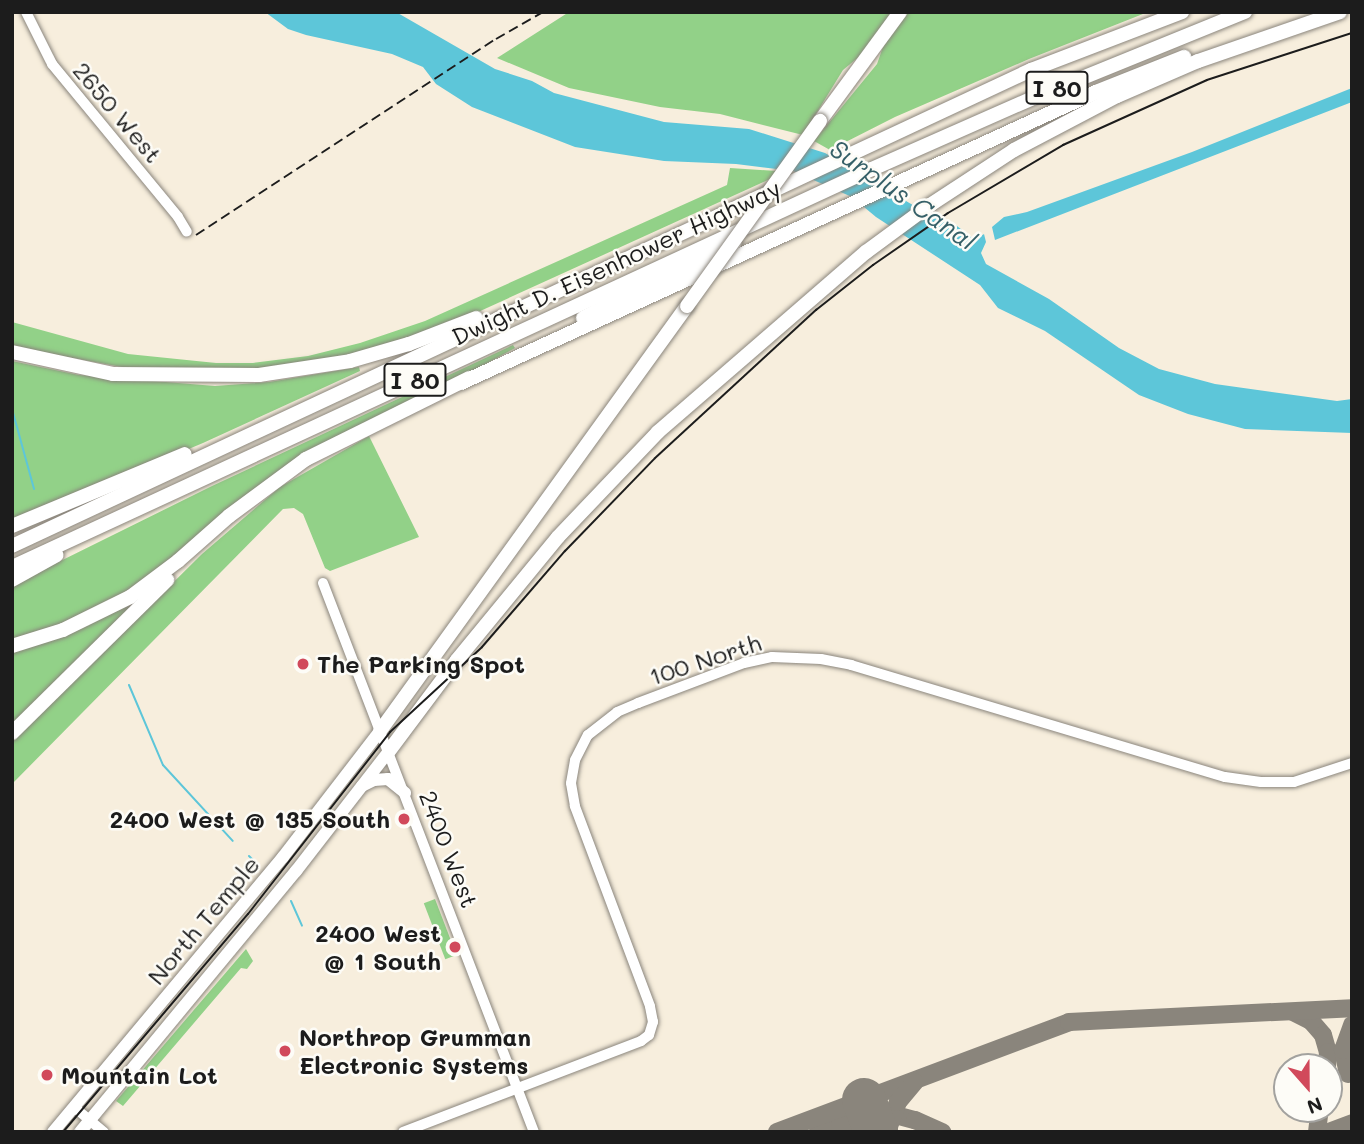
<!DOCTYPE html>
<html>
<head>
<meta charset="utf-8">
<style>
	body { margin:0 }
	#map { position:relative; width:1364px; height:1144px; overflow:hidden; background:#f7eedd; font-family:Mali,sans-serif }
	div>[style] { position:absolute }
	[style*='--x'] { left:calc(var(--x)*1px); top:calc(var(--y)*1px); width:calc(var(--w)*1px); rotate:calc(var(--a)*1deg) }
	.green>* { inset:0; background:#92d188; transform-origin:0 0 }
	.water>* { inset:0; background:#5dc6d9 }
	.stream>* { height:2px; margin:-1px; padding:0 1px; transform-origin:1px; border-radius:1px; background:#5dc6d9 }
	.taxiway>* { height:18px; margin:-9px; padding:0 9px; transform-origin:9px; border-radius:9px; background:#8a857c }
	.runway>* { height:44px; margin:-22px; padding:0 22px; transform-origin:22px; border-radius:22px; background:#8a857c }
	.roads { filter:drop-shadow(0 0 2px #8a857c) drop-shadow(0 0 2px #8a857c) }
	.minor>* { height:10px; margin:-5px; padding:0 5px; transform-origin:5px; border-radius:5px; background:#fff }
	.major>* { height:12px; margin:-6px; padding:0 6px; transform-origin:6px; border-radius:6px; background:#fff }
	.highway>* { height:14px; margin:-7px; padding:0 7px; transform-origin:7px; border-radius:7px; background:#fff }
	.tram>* { height:2px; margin:-1px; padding:0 1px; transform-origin:1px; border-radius:1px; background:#1c1c1c }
	.rail>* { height:2px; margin-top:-1px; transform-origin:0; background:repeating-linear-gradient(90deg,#1c1c1c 0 10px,transparent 0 15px) }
	.bridges { filter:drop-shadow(0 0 2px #8a857c) drop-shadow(0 0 2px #8a857c) }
	.highway-bridge>* { height:14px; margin:-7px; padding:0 7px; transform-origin:7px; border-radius:7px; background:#fff }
	.dots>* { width:19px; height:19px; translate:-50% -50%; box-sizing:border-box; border:4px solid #fdfcf7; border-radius:50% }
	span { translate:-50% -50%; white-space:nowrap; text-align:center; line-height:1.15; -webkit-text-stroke:5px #fdfcf7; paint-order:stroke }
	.shield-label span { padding:2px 5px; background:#fdfcf7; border:2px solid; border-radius:5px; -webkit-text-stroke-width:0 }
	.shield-label { font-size:23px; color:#1c1c1c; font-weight:700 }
	.street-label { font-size:24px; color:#1c1c1c }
	.poi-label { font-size:24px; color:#1c1c1c; font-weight:700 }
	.left { translate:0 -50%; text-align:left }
	.right { translate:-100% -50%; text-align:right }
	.water-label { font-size:26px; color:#366068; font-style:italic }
	.frame { position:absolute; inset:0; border:14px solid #1c1c1c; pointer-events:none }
	.north { position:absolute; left:1273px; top:1053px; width:70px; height:70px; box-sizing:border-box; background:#fdfcf7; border:2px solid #a3a29f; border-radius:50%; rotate:159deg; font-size:19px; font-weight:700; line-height:28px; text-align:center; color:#1c1c1c }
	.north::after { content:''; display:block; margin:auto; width:24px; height:32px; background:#d1495b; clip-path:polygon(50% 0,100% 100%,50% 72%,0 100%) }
</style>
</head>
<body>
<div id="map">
	<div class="green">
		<div style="clip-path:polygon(569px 12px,892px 12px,861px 55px,843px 70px,803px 135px,720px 114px,660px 107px,569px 88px,497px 58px)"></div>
		<div style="clip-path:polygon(907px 12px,1148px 12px,1029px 59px,895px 117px,830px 150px,814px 141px,877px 64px,883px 47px)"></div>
		<div style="clip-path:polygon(730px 168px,776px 171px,770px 179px,445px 327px,348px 356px,241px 371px,133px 369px,12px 347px,12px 322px,128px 354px,216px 363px,253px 363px,308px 356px,360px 343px,425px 321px,727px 185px)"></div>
		<div style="clip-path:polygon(513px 345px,515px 348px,452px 382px,355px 428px,102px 609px,12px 643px,12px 585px,212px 486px)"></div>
		<div style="clip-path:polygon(12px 361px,79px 375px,215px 386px,269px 382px,359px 367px,360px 371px,203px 443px,12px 523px)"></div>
		<div style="clip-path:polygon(369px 436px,419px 537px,330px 571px,325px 568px,303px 514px,294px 508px,283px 509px,12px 784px,12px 742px,202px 554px,280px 487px)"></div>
		<div style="clip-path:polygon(144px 593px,12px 727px,12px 651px)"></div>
		<div style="left:435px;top:899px;width:60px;height:12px;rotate:69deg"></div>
		<div style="clip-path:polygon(246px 949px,253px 961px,247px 969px,241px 968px,123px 1106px,116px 1101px)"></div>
	</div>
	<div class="water">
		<div style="clip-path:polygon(265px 12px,396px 12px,495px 69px,532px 81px,554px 93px,664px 122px,749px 129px,825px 153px,933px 217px,957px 226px,975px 240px,984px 234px,986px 242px,981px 253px,986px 264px,1049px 299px,1119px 348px,1159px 369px,1215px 384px,1337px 401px,1352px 399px,1352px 433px,1245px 429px,1188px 414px,1139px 395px,1045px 331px,998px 308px,980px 285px,876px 217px,852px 197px,793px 171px,736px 164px,664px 161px,575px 147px,472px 107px,436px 84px,423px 67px,392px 54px,306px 35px,288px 29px)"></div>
		<div style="clip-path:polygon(1352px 88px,1352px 102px,995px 240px,992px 227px,1004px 217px,1027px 212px,1192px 152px)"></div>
	</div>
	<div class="stream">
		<div style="--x:12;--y:409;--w:83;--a:74.6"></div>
		<div style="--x:129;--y:685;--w:87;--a:67"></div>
		<div style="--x:163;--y:765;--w:103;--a:47.4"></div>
		<div style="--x:249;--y:856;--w:13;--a:45"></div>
		<div style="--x:291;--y:901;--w:27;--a:66"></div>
	</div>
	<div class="taxiway">
		<div style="--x:1293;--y:1012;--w:20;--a:27"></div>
		<div style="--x:1311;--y:1021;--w:18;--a:49"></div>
		<div style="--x:1323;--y:1035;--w:18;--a:74"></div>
		<div style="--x:1328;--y:1052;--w:15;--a:94"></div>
		<div style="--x:1348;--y:1074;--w:25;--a:-102"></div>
		<div style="--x:1343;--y:1050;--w:27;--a:-70"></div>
		<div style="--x:845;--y:1112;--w:43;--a:1.3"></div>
		<div style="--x:888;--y:1113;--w:28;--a:15"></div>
		<div style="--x:915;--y:1120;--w:30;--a:24"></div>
		<div style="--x:814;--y:1122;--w:26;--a:4"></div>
		<div style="--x:840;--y:1124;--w:20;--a:24"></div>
		<div style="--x:777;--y:1132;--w:312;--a:-20.6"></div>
		<div style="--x:1069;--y:1022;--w:283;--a:-2.8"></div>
		<div style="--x:887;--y:1132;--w:32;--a:-70"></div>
		<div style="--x:898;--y:1102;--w:26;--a:-50"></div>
		<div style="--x:1317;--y:1132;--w:23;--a:-83"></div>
		<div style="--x:1329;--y:1132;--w:25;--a:-21"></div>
	</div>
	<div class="runway">
		<div style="--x:864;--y:1100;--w:34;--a:69"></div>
	</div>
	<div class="roads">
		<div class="minor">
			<div style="--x:26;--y:12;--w:58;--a:63.4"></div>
			<div style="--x:52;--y:64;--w:198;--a:50.5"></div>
			<div style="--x:178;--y:217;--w:17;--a:59"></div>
			<div style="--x:323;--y:583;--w:588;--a:68.98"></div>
			<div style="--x:74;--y:1107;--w:39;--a:40"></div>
			<div style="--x:403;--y:1132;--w:255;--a:-20.9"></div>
			<div style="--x:641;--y:1041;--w:10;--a:-37"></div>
			<div style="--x:649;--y:1035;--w:14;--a:-73"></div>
			<div style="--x:653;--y:1022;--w:16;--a:-101"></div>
			<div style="--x:650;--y:1006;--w:214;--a:-110.6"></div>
			<div style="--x:575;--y:806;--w:23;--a:-100"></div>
			<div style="--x:571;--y:783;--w:23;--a:-80"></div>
			<div style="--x:575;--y:760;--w:28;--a:-63"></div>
			<div style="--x:588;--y:735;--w:37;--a:-38"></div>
			<div style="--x:617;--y:712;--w:23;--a:-23"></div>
			<div style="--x:638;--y:703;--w:113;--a:-20.7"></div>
			<div style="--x:744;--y:663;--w:29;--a:-12"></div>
			<div style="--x:772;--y:657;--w:49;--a:2.3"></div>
			<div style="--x:821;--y:659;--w:31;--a:11"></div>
			<div style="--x:851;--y:665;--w:390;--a:16.7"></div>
			<div style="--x:1225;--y:777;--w:36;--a:8"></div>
			<div style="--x:1261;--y:782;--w:33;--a:0"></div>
			<div style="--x:1294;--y:782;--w:61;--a:-18.1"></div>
		</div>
		<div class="major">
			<div style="--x:362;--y:786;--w:13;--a:-27"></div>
			<div style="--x:374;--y:780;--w:14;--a:-4"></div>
			<div style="--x:388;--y:779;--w:22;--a:39"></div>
			<div style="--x:53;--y:1132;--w:359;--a:-50.1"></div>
			<div style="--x:283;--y:857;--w:159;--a:-52.4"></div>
			<div style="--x:80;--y:1132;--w:339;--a:-50.4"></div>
			<div style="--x:296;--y:871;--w:152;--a:-52.2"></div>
		</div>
		<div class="highway">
			<div style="--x:820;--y:121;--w:135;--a:-53.7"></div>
			<div style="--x:583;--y:318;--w:169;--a:-26.4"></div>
			<div style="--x:12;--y:352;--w:103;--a:12.3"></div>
			<div style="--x:113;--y:374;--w:146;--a:0.4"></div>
			<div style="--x:259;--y:375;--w:92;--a:-8.7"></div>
			<div style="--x:350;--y:361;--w:61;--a:-16.1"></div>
			<div style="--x:409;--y:344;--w:72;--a:-21.2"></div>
			<div style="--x:461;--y:383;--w:699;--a:-24.62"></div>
			<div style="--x:1096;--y:92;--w:95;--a:-21.7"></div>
			<div style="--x:12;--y:526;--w:187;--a:-22.6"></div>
			<div style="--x:12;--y:546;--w:1125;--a:-25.04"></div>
			<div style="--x:1031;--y:70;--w:162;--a:-21"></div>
			<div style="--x:12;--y:567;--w:948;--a:-24.83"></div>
			<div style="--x:872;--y:169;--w:176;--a:-23.8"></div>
			<div style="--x:1033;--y:98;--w:229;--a:-22.1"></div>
			<div style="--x:12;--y:580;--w:51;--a:-29.1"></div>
			<div style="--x:12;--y:646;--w:53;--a:-17.4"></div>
			<div style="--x:63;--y:630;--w:75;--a:-26.2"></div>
			<div style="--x:130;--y:597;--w:60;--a:-36.9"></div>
			<div style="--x:178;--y:561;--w:68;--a:-41.4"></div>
			<div style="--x:229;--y:516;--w:96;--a:-36.5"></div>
			<div style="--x:306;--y:459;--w:182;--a:-26.4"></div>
			<div style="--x:380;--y:731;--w:524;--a:-54.16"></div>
			<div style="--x:12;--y:733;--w:218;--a:-44.6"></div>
			<div style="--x:389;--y:751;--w:114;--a:-53.2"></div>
			<div style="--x:457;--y:660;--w:159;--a:-50.6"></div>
			<div style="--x:558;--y:537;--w:145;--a:-46.4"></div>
			<div style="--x:658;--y:432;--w:275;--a:-40.9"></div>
			<div style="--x:866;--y:252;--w:79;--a:-36.3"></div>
			<div style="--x:930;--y:205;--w:100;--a:-33.2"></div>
			<div style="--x:1014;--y:150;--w:116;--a:-27.7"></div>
			<div style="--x:1117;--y:96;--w:88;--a:-23.4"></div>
			<div style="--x:1198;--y:61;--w:150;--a:-19"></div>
		</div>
	</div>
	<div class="tram">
		<div style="--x:63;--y:1132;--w:286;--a:-49.7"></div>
		<div style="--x:248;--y:914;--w:231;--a:-52"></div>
		<div style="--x:390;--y:732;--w:125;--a:-42.7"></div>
		<div style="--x:482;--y:647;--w:127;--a:-49.2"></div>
		<div style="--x:565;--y:551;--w:129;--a:-45.9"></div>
		<div style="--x:655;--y:458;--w:219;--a:-42.6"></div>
		<div style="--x:816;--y:310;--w:73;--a:-38.3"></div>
		<div style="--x:873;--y:265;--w:91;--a:-34.7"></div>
		<div style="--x:948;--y:213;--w:134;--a:-30.6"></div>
		<div style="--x:1063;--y:145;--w:158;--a:-24.3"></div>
		<div style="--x:1207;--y:80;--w:152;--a:-18"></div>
	</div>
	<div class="rail">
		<div style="--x:196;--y:235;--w:358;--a:-33.2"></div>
		<div style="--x:496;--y:39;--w:54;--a:-29.9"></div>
	</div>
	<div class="bridges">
		<div class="highway-bridge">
			<div style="--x:687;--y:306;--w:228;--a:-54.3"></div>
		</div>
	</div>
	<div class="dots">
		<div style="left:303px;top:664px;background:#d1495b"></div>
		<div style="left:404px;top:819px;background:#d1495b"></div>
		<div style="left:455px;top:947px;background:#d1495b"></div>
		<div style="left:285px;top:1051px;background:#d1495b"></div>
		<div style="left:47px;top:1075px;background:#d1495b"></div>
	</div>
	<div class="shield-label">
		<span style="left:1057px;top:88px">I 80</span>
		<span style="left:415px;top:380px">I 80</span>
	</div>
	<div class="street-label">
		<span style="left:118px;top:112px;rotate:50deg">2650 West</span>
		<span style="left:616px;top:262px;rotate:-25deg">Dwight D. Eisenhower Highway</span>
		<span style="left:705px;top:659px;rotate:-18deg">100 North</span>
		<span style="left:449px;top:849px;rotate:69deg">2400 West</span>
		<span style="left:203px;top:920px;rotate:-50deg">North Temple</span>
	</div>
	<div class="poi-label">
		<span class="left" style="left:317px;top:664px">The Parking Spot</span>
		<span class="right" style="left:390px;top:819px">2400 West @ 135 South</span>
		<span class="right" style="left:441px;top:947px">2400 West<br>@ 1 South</span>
		<span class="left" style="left:299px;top:1051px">Northrop Grumman<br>Electronic Systems</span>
		<span class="left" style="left:61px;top:1075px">Mountain Lot</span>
	</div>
	<div class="water-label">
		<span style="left:903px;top:195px;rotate:35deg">Surplus Canal</span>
	</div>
	<div class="frame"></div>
	<div class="north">N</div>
</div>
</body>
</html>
